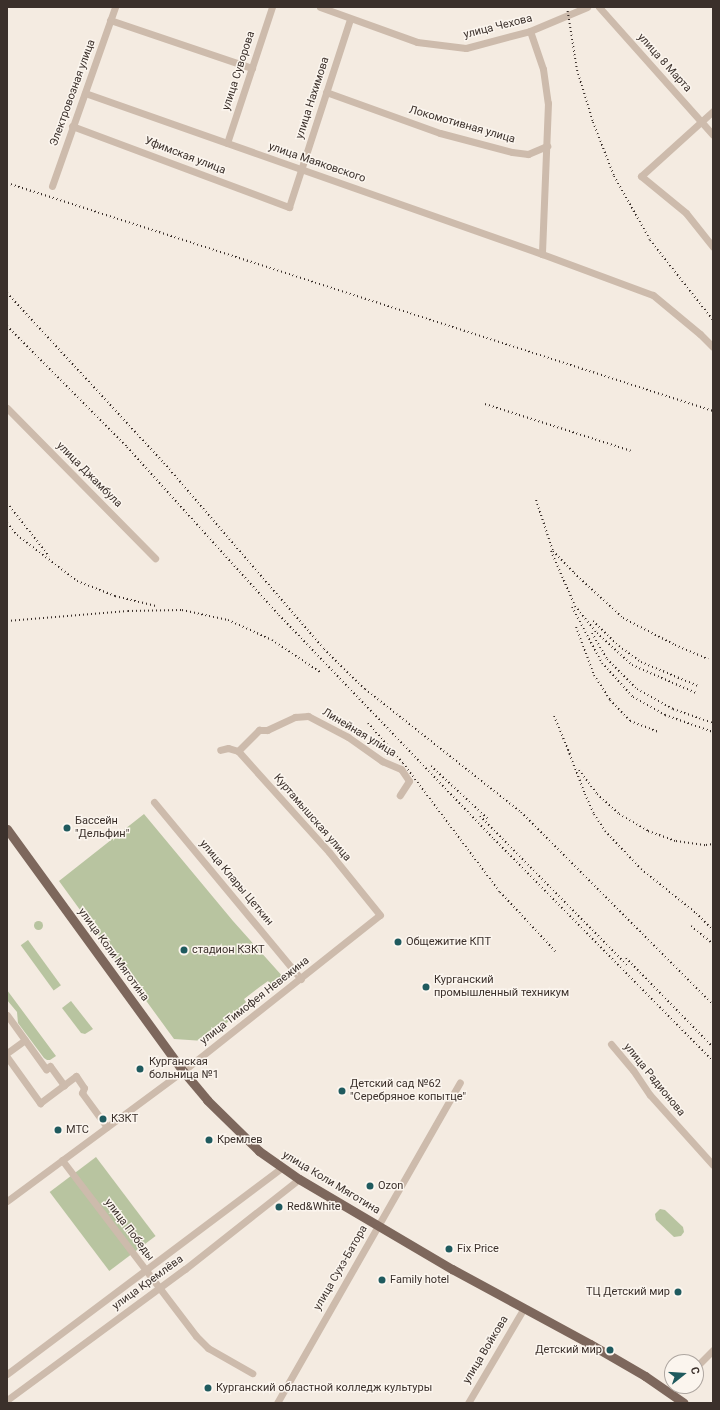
<!DOCTYPE html>
<html>
<head>
<meta charset="utf-8">
<style>
	body { margin:0 }
	#map { position:relative; width:720px; height:1410px; overflow:hidden; background:#f4ebe1; font-family:Roboto,sans-serif }
	div>[style] { position:absolute }
	[style*='--x'] { left:calc(var(--x)*1px); top:calc(var(--y)*1px); width:calc(var(--w)*1px); rotate:calc(var(--a)*1deg) }
	.green>* { inset:0; background:#b8c4a0; transform-origin:0 0 }
	.round { border-radius:50% }
	.minor>* { height:7px; margin:-3.5px; padding:0 3.5px; transform-origin:3.5px; border-radius:3.5px; background:#cdbbac }
	.major>* { height:9px; margin:-4.5px; padding:0 4.5px; transform-origin:4.5px; border-radius:4.5px; background:#7d675c }
	.rail>* { height:2px; margin-top:-1px; transform-origin:0; background:repeating-linear-gradient(90deg,#3b302b 0 1px,transparent 0 4px) }
	.dots>* { width:11px; height:11px; translate:-50% -50%; box-sizing:border-box; border:2px solid #fbf5ee; border-radius:50% }
	span { translate:-50% -50%; white-space:nowrap; text-align:center; line-height:1.15; -webkit-text-stroke:3px #fbf5ee; paint-order:stroke }
	.street-label { font-size:11px; color:#3b302b }
	.poi-label { font-size:11px; color:#3b302b }
	.left { translate:0 -50%; text-align:left }
	.right { translate:-100% -50%; text-align:right }
	.frame { position:absolute; inset:0; border:8px solid #3b302b; pointer-events:none }
	.north { position:absolute; left:664px; top:1354px; width:40px; height:40px; box-sizing:border-box; background:#fbf5ee; border:1px solid #aea6a0; border-radius:50%; rotate:73deg; font-size:11px; font-weight:700; line-height:16px; text-align:center; color:#3b302b }
	.north::after { content:''; display:block; margin:auto; width:14px; height:18px; background:#1f5a5e; clip-path:polygon(50% 0,100% 100%,50% 72%,0 100%) }
</style>
</head>
<body>
<div id="map">
	<div class="green">
		<div style="clip-path:polygon(144px 814px,233px 921px,284px 978px,276px 985px,274px 983px,272px 986px,268px 981px,261px 986px,244px 999px,246px 1002px,238px 1011px,239px 1013px,204px 1041px,174px 1039px,59px 881px)"></div>
		<div class="round" style="left:33.5px;top:920.5px;width:9px;height:9px"></div>
		<div style="left:28px;top:940px;width:56px;height:9px;rotate:54deg"></div>
		<div style="clip-path:polygon(7px 990px,56px 1056px,50px 1060px,47px 1060px,44px 1058px,18px 1023px,17px 1012px,7px 1000px)"></div>
		<div style="clip-path:polygon(71px 1001px,93px 1029px,85px 1034px,81px 1033px,62px 1008px)"></div>
		<div style="left:96px;top:1157px;width:99px;height:58px;rotate:53deg"></div>
		<div style="clip-path:polygon(660px 1209px,665px 1210px,683px 1227px,684px 1232px,681px 1236px,674px 1237px,656px 1220px,655px 1214px)"></div>
	</div>
	<div class="minor">
		<div style="--x:320;--y:7;--w:103;--a:19.8"></div>
		<div style="--x:417;--y:42;--w:49;--a:7"></div>
		<div style="--x:466;--y:48;--w:66;--a:-14.9"></div>
		<div style="--x:530;--y:31;--w:62;--a:-22.8"></div>
		<div style="--x:599;--y:7;--w:171;--a:48.3"></div>
		<div style="--x:110;--y:20;--w:150;--a:18.7"></div>
		<div style="--x:530;--y:31;--w:40;--a:71.1"></div>
		<div style="--x:543;--y:69;--w:34;--a:82"></div>
		<div style="--x:548;--y:103;--w:151;--a:92.3"></div>
		<div style="--x:542;--y:254;--w:118;--a:20.3"></div>
		<div style="--x:653;--y:295;--w:61;--a:39.7"></div>
		<div style="--x:700;--y:334;--w:18;--a:45"></div>
		<div style="--x:326;--y:92;--w:121;--a:19.8"></div>
		<div style="--x:440;--y:133;--w:74;--a:14.8"></div>
		<div style="--x:512;--y:152;--w:16;--a:7"></div>
		<div style="--x:528;--y:154;--w:21;--a:-23"></div>
		<div style="--x:85;--y:93;--w:485;--a:19.4"></div>
		<div style="--x:713;--y:111;--w:97;--a:137.9"></div>
		<div style="--x:641;--y:176;--w:58;--a:39.4"></div>
		<div style="--x:686;--y:213;--w:43;--a:51.5"></div>
		<div style="--x:72;--y:126;--w:232;--a:20.5"></div>
		<div style="--x:289;--y:207;--w:198;--a:-72"></div>
		<div style="--x:227;--y:143;--w:143;--a:-71.7"></div>
		<div style="--x:52;--y:186;--w:190;--a:-70.6"></div>
		<div style="--x:7;--y:408;--w:211;--a:45.4"></div>
		<div style="--x:238;--y:751;--w:30;--a:-45"></div>
		<div style="--x:259;--y:730;--w:8;--a:0"></div>
		<div style="--x:267;--y:730;--w:31;--a:-25"></div>
		<div style="--x:295;--y:717;--w:13;--a:-4"></div>
		<div style="--x:308;--y:716;--w:45;--a:27.7"></div>
		<div style="--x:348;--y:737;--w:42;--a:35.2"></div>
		<div style="--x:382;--y:761;--w:21;--a:23"></div>
		<div style="--x:401;--y:769;--w:14;--a:56"></div>
		<div style="--x:409;--y:781;--w:17;--a:123"></div>
		<div style="--x:154;--y:802;--w:230;--a:50.3"></div>
		<div style="--x:7;--y:1015;--w:67;--a:54.2"></div>
		<div style="--x:46;--y:1069;--w:5;--a:-37"></div>
		<div style="--x:50;--y:1066;--w:24;--a:54"></div>
		<div style="--x:611;--y:1044;--w:34;--a:50"></div>
		<div style="--x:633;--y:1070;--w:30;--a:56"></div>
		<div style="--x:650;--y:1095;--w:94;--a:48"></div>
		<div style="--x:7;--y:1053;--w:22;--a:-36"></div>
		<div style="--x:7;--y:1057;--w:57;--a:54.3"></div>
		<div style="--x:40;--y:1103;--w:45;--a:-36.9"></div>
		<div style="--x:76;--y:1076;--w:14;--a:56"></div>
		<div style="--x:84;--y:1088;--w:5;--a:112"></div>
		<div style="--x:82;--y:1093;--w:42;--a:53.7"></div>
		<div style="--x:62;--y:1160;--w:221;--a:52.7"></div>
		<div style="--x:196;--y:1336;--w:17;--a:45"></div>
		<div style="--x:208;--y:1348;--w:51;--a:29.6"></div>
		<div style="--x:7;--y:1201;--w:219;--a:-36.5"></div>
		<div style="--x:183;--y:1071;--w:251;--a:-38.4"></div>
		<div style="--x:380;--y:915;--w:81;--a:-129"></div>
		<div style="--x:329;--y:852;--w:136;--a:-132"></div>
		<div style="--x:238;--y:751;--w:10;--a:-163"></div>
		<div style="--x:228;--y:748;--w:8;--a:166"></div>
		<div style="--x:696;--y:1367;--w:24;--a:-45"></div>
		<div style="--x:7;--y:1374;--w:343;--a:-36.9"></div>
		<div style="--x:671;--y:1393;--w:10;--a:-45"></div>
		<div style="--x:7;--y:1400;--w:221;--a:-36.4"></div>
		<div style="--x:185;--y:1269;--w:145;--a:-38.3"></div>
		<div style="--x:277;--y:1403;--w:369;--a:-60.3"></div>
		<div style="--x:468;--y:1403;--w:110;--a:-59.5"></div>
	</div>
	<div class="major">
		<div style="--x:7;--y:829;--w:299;--a:54"></div>
		<div style="--x:183;--y:1071;--w:38;--a:50"></div>
		<div style="--x:207;--y:1100;--w:73;--a:44.4"></div>
		<div style="--x:259;--y:1151;--w:49;--a:35"></div>
		<div style="--x:299;--y:1179;--w:178;--a:30.5"></div>
		<div style="--x:452;--y:1269;--w:157;--a:28.5"></div>
		<div style="--x:590;--y:1344;--w:64;--a:30.2"></div>
		<div style="--x:645;--y:1376;--w:47;--a:34.7"></div>
	</div>
	<div class="rail">
		<div style="--x:567;--y:7;--w:64;--a:81"></div>
		<div style="--x:577;--y:70;--w:54;--a:72.9"></div>
		<div style="--x:593;--y:122;--w:58;--a:68.7"></div>
		<div style="--x:614;--y:176;--w:73;--a:60.6"></div>
		<div style="--x:650;--y:240;--w:102;--a:51.8"></div>
		<div style="--x:7;--y:183;--w:742;--a:17.9"></div>
		<div style="--x:7;--y:293;--w:231;--a:47.3"></div>
		<div style="--x:164;--y:463;--w:245;--a:49.3"></div>
		<div style="--x:324;--y:649;--w:28;--a:45"></div>
		<div style="--x:344;--y:669;--w:29;--a:44"></div>
		<div style="--x:365;--y:689;--w:199;--a:38.3"></div>
		<div style="--x:521;--y:812;--w:272;--a:45.1"></div>
		<div style="--x:7;--y:326;--w:170;--a:45.2"></div>
		<div style="--x:127;--y:447;--w:227;--a:47.9"></div>
		<div style="--x:279;--y:615;--w:310;--a:46.2"></div>
		<div style="--x:494;--y:839;--w:312;--a:45.4"></div>
		<div style="--x:485;--y:404;--w:153;--a:17.8"></div>
		<div style="--x:536;--y:500;--w:54;--a:71.6"></div>
		<div style="--x:553;--y:551;--w:30;--a:46"></div>
		<div style="--x:574;--y:573;--w:67;--a:42.6"></div>
		<div style="--x:623;--y:618;--w:59;--a:27.4"></div>
		<div style="--x:675;--y:645;--w:36;--a:23"></div>
		<div style="--x:7;--y:503;--w:68;--a:51.6"></div>
		<div style="--x:7;--y:523;--w:16;--a:50"></div>
		<div style="--x:17;--y:535;--w:76;--a:37.5"></div>
		<div style="--x:77;--y:581;--w:41;--a:21.5"></div>
		<div style="--x:115;--y:596;--w:42;--a:13.7"></div>
		<div style="--x:551;--y:551;--w:60;--a:66.4"></div>
		<div style="--x:575;--y:606;--w:35;--a:51"></div>
		<div style="--x:597;--y:633;--w:47;--a:42.4"></div>
		<div style="--x:632;--y:665;--w:70;--a:23.6"></div>
		<div style="--x:572;--y:607;--w:64;--a:61.8"></div>
		<div style="--x:602;--y:663;--w:46;--a:47.6"></div>
		<div style="--x:633;--y:697;--w:37;--a:29"></div>
		<div style="--x:665;--y:715;--w:51;--a:19.5"></div>
		<div style="--x:7;--y:621;--w:121;--a:-4.7"></div>
		<div style="--x:128;--y:611;--w:54;--a:-1.1"></div>
		<div style="--x:182;--y:610;--w:47;--a:12.3"></div>
		<div style="--x:228;--y:620;--w:48;--a:24.4"></div>
		<div style="--x:272;--y:640;--w:58;--a:33.7"></div>
		<div style="--x:593;--y:621;--w:36;--a:44"></div>
		<div style="--x:619;--y:646;--w:27;--a:36"></div>
		<div style="--x:641;--y:662;--w:62;--a:22.8"></div>
		<div style="--x:576;--y:627;--w:51;--a:69.4"></div>
		<div style="--x:594;--y:675;--w:30;--a:57"></div>
		<div style="--x:610;--y:700;--w:29;--a:46"></div>
		<div style="--x:630;--y:721;--w:30;--a:21"></div>
		<div style="--x:592;--y:633;--w:30;--a:60"></div>
		<div style="--x:607;--y:659;--w:42;--a:45"></div>
		<div style="--x:637;--y:689;--w:41;--a:29.1"></div>
		<div style="--x:673;--y:709;--w:42;--a:19.3"></div>
		<div style="--x:554;--y:716;--w:41;--a:67.2"></div>
		<div style="--x:368;--y:723;--w:53;--a:48.8"></div>
		<div style="--x:403;--y:763;--w:161;--a:53.1"></div>
		<div style="--x:500;--y:892;--w:81;--a:47"></div>
		<div style="--x:568;--y:750;--w:47;--a:68.9"></div>
		<div style="--x:585;--y:794;--w:22;--a:66"></div>
		<div style="--x:594;--y:814;--w:20;--a:57"></div>
		<div style="--x:605;--y:831;--w:52;--a:46.5"></div>
		<div style="--x:641;--y:869;--w:70;--a:38.7"></div>
		<div style="--x:696;--y:913;--w:24;--a:45"></div>
		<div style="--x:431;--y:766;--w:78;--a:42.9"></div>
		<div style="--x:579;--y:770;--w:30;--a:53"></div>
		<div style="--x:597;--y:794;--w:30;--a:42"></div>
		<div style="--x:619;--y:814;--w:34;--a:30"></div>
		<div style="--x:648;--y:831;--w:30;--a:20"></div>
		<div style="--x:676;--y:841;--w:30;--a:8"></div>
		<div style="--x:706;--y:845;--w:7;--a:-8"></div>
		<div style="--x:480;--y:816;--w:211;--a:45.4"></div>
		<div style="--x:691;--y:926;--w:28;--a:39"></div>
		<div style="--x:626;--y:958;--w:124;--a:45.7"></div>
	</div>
	<div class="dots">
		<div style="left:67px;top:828px;background:#1f5a5e"></div>
		<div style="left:398px;top:942px;background:#1f5a5e"></div>
		<div style="left:184px;top:950px;background:#1f5a5e"></div>
		<div style="left:426px;top:987px;background:#1f5a5e"></div>
		<div style="left:140px;top:1069px;background:#1f5a5e"></div>
		<div style="left:342px;top:1091px;background:#1f5a5e"></div>
		<div style="left:103px;top:1119px;background:#1f5a5e"></div>
		<div style="left:58px;top:1130px;background:#1f5a5e"></div>
		<div style="left:209px;top:1140px;background:#1f5a5e"></div>
		<div style="left:370px;top:1186px;background:#1f5a5e"></div>
		<div style="left:279px;top:1207px;background:#1f5a5e"></div>
		<div style="left:449px;top:1249px;background:#1f5a5e"></div>
		<div style="left:382px;top:1280px;background:#1f5a5e"></div>
		<div style="left:678px;top:1292px;background:#1f5a5e"></div>
		<div style="left:610px;top:1350px;background:#1f5a5e"></div>
		<div style="left:208px;top:1388px;background:#1f5a5e"></div>
	</div>
	<div class="street-label">
		<span style="left:498px;top:27px;rotate:-14deg">улица Чехова</span>
		<span style="left:664px;top:63px;rotate:48deg">улица 8 Марта</span>
		<span style="left:239px;top:71px;rotate:-72deg">улица Суворова</span>
		<span style="left:73px;top:93px;rotate:-70deg">Электровозная улица</span>
		<span style="left:313px;top:98px;rotate:-72deg">улица Нахимова</span>
		<span style="left:462px;top:125px;rotate:16deg">Локомотивная улица</span>
		<span style="left:185px;top:156px;rotate:21deg">Уфимская улица</span>
		<span style="left:317px;top:163px;rotate:19deg">улица Маяковского</span>
		<span style="left:89px;top:475px;rotate:45deg">улица Джамбула</span>
		<span style="left:359px;top:733px;rotate:31deg">Линейная улица</span>
		<span style="left:312px;top:818px;rotate:49deg">Куртамышская улица</span>
		<span style="left:236px;top:883px;rotate:50deg">улица Клары Цеткин</span>
		<span style="left:113px;top:955px;rotate:54deg">улица Коли Мяготина</span>
		<span style="left:255px;top:1001px;rotate:-38deg">улица Тимофея Невежина</span>
		<span style="left:654px;top:1080px;rotate:51deg">улица Радионова</span>
		<span style="left:331px;top:1183px;rotate:31deg">улица Коли Мяготина</span>
		<span style="left:129px;top:1230px;rotate:53deg">улица Победы</span>
		<span style="left:341px;top:1268px;rotate:-60deg">улица Сухэ-Батора</span>
		<span style="left:148px;top:1283px;rotate:-36deg">улица Кремлёва</span>
		<span style="left:486px;top:1350px;rotate:-59deg">улица Войкова</span>
	</div>
	<div class="poi-label">
		<span class="left" style="left:75px;top:828px">Бассейн<br>"Дельфин"</span>
		<span class="left" style="left:406px;top:942px">Общежитие КПТ</span>
		<span class="left" style="left:192px;top:950px">стадион КЗКТ</span>
		<span class="left" style="left:434px;top:987px">Курганский<br>промышленный техникум</span>
		<span class="left" style="left:149px;top:1069px">Курганская<br>больница №1</span>
		<span class="left" style="left:350px;top:1091px">Детский сад №62<br>"Серебряное копытце"</span>
		<span class="left" style="left:111px;top:1119px">КЗКТ</span>
		<span class="left" style="left:66px;top:1130px">МТС</span>
		<span class="left" style="left:217px;top:1140px">Кремлев</span>
		<span class="left" style="left:378px;top:1186px">Ozon</span>
		<span class="left" style="left:287px;top:1207px">Red&amp;White</span>
		<span class="left" style="left:457px;top:1249px">Fix Price</span>
		<span class="left" style="left:390px;top:1280px">Family hotel</span>
		<span class="right" style="left:670px;top:1292px">ТЦ Детский мир</span>
		<span class="right" style="left:602px;top:1350px">Детский мир</span>
		<span class="left" style="left:216px;top:1388px">Курганский областной колледж культуры</span>
	</div>
	<div class="frame"></div>
	<div class="north">С</div>
</div>
</body>
</html>
